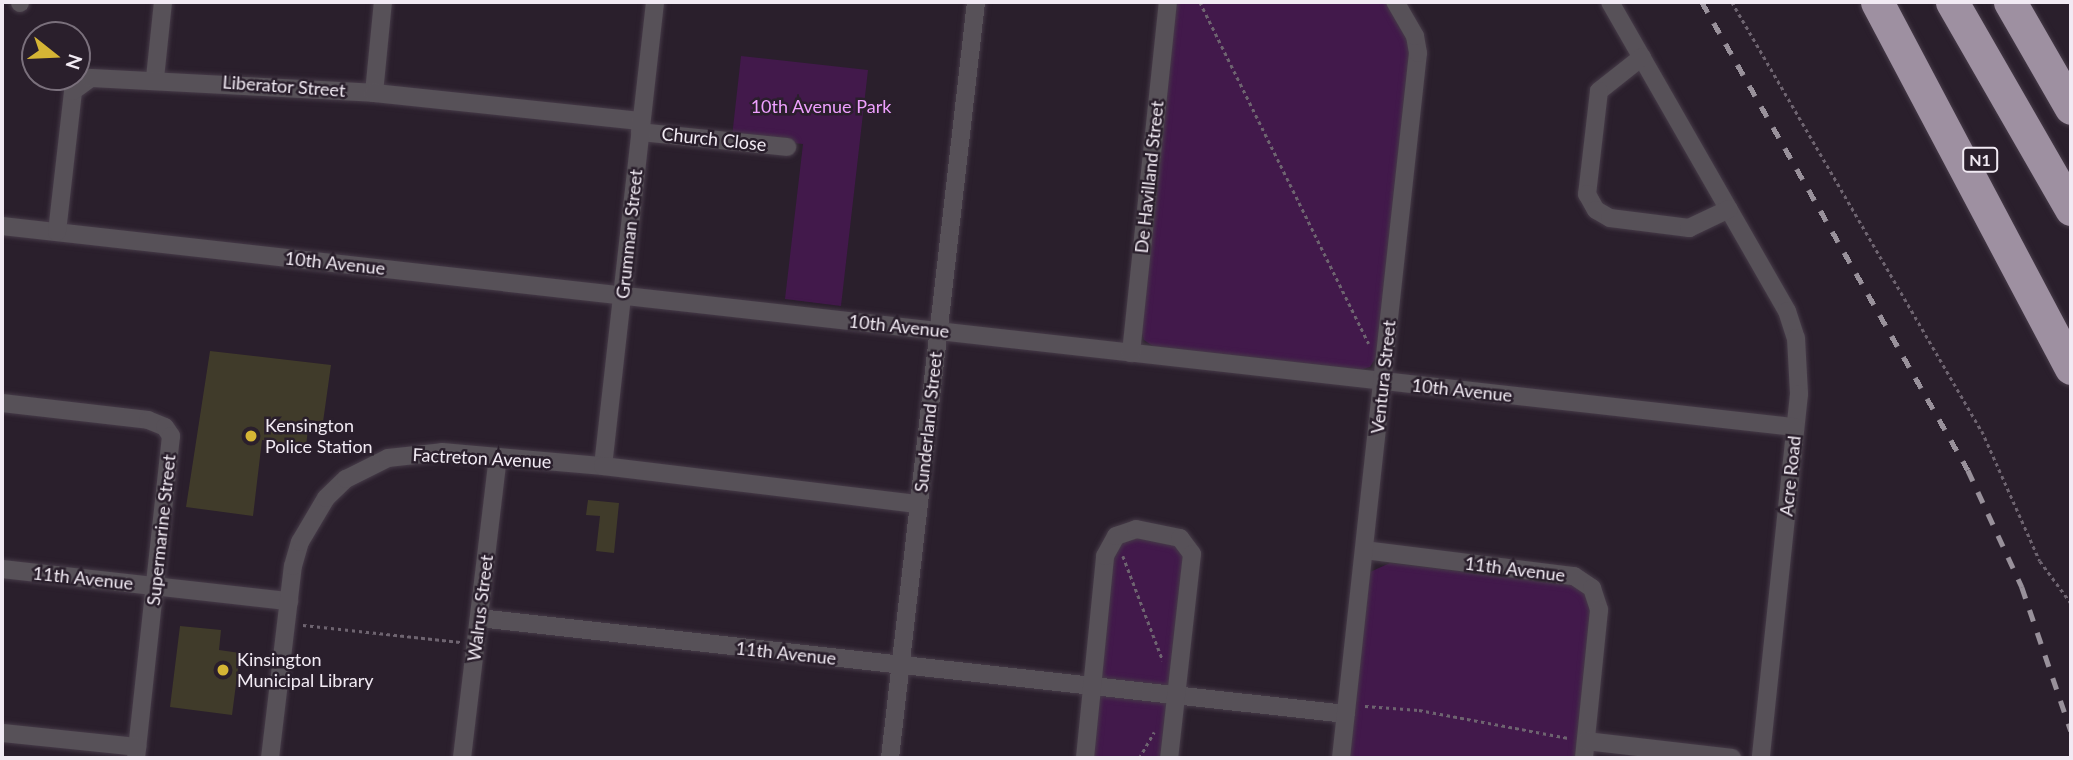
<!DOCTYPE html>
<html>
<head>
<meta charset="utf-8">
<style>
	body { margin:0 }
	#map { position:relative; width:2073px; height:760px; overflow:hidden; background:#2a1f2c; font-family:Lato,sans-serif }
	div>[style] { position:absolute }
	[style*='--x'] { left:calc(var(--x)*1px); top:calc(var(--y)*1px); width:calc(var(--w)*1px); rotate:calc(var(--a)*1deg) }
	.green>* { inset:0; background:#42194b }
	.building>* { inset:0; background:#403b2a }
	.path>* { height:2.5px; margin-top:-1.25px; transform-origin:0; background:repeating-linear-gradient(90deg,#6e6470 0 3.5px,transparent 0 7px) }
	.roads { filter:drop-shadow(0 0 2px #463b48) drop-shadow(0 0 2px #463b48) }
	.street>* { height:18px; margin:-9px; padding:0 9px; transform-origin:9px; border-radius:9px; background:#575158 }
	.highway>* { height:33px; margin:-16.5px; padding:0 16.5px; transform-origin:16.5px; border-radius:16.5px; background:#9e90a1 }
	.rail>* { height:4.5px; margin-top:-2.25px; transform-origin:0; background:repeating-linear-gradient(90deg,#99919b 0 12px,transparent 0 24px) }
	.dots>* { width:19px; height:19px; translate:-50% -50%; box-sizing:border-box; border:4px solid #2a1f2c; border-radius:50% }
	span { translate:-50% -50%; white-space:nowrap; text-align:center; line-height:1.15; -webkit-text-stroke:5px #2a1f2c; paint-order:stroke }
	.shield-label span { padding:2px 5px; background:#2a1f2c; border:2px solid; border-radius:5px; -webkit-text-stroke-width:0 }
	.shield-label { font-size:16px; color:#f1eaf3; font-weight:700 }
	.street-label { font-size:18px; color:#f1eaf3 }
	.park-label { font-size:18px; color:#eea0fe }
	.poi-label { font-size:18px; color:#f1eaf3 }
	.left { translate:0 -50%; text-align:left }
	.frame { position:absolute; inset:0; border:4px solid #f1eaf3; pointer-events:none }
	.north { position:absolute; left:21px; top:21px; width:70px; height:70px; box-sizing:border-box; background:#2a1f2c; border:2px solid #7a707c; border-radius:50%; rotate:108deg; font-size:19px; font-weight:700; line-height:28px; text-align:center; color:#f1eaf3 }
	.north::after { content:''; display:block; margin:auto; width:24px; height:32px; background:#d5b535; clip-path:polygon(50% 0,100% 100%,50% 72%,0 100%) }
</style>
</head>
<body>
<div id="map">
	<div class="green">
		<div style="clip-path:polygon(1175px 2px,1387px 2px,1411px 48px,1378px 354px,1370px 367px,1356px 371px,1157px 349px,1144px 340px,1139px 324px)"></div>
		<div style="clip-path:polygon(741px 56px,868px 70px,841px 306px,785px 299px,803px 144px,732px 137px)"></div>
		<div style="clip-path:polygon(1150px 529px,1192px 554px,1169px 758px,1085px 758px,1107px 548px)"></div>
		<div style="clip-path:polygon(1390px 563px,1582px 586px,1592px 607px,1575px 758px,1347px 758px,1370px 572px)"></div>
	</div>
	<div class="building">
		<div style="clip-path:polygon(210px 351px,331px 365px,323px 422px,309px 420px,306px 446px,262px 440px,253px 516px,186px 507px)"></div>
		<div style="clip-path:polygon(588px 500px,619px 503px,614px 553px,596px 551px,600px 516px,586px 515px)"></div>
		<div style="clip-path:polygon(180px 626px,221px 630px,219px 650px,240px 653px,232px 715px,170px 707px)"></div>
	</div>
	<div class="path">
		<div style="--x:1200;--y:2;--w:381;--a:63.7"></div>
		<div style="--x:1732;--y:2;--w:497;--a:59.8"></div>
		<div style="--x:1982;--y:431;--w:142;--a:66"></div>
		<div style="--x:2040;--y:561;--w:52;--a:53.6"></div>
		<div style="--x:1123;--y:556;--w:112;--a:69.1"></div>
		<div style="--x:303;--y:625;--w:158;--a:6.2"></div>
		<div style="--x:1365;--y:706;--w:54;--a:4.2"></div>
		<div style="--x:1419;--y:710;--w:152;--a:10.6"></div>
		<div style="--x:1139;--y:758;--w:30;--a:-60"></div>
	</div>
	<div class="roads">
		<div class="street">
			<div style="--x:1610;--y:2;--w:356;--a:60.2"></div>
			<div style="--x:1787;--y:311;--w:28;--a:72"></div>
			<div style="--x:1796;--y:338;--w:56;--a:86.9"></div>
			<div style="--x:1799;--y:394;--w:366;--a:96"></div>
			<div style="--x:20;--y:3;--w:1;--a:-90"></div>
			<div style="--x:1642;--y:57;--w:55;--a:141.7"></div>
			<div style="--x:1599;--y:91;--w:104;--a:96.6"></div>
			<div style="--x:1587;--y:194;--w:18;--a:61"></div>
			<div style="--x:1596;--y:210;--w:16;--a:30"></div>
			<div style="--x:1610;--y:218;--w:80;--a:7.2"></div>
			<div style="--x:1689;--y:228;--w:44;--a:-25.4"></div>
			<div style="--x:155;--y:78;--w:76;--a:-84"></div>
			<div style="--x:374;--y:93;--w:91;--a:-84.4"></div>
			<div style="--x:640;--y:132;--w:148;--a:5.8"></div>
			<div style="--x:2;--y:226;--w:1804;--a:6.4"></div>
			<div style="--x:57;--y:232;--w:142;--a:-83.5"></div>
			<div style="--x:73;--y:91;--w:22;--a:-36"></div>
			<div style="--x:91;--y:78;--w:283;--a:3"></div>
			<div style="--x:374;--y:93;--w:268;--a:6"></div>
			<div style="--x:1131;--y:353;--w:353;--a:-84"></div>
			<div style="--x:2;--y:403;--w:147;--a:6.6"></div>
			<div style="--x:148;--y:420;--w:18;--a:22"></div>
			<div style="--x:165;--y:427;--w:11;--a:56"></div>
			<div style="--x:171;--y:436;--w:324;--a:96.2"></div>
			<div style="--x:603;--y:466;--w:467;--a:-83.6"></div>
			<div style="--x:1364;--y:550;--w:212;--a:7.1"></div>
			<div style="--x:1574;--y:576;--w:22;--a:34"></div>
			<div style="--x:1592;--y:588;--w:23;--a:72"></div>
			<div style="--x:1599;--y:610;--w:149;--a:95.8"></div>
			<div style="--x:2;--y:569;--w:289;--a:6.4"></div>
			<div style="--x:479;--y:618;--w:872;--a:6.32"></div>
			<div style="--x:2;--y:733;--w:136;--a:5.9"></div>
			<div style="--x:1586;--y:741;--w:147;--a:6.6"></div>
			<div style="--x:270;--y:758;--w:193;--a:-83.2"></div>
			<div style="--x:293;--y:566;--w:25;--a:-74"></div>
			<div style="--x:300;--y:542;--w:51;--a:-59.4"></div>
			<div style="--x:326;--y:498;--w:28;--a:-44"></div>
			<div style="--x:346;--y:479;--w:47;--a:-26.6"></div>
			<div style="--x:388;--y:458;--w:54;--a:-6.3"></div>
			<div style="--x:442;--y:452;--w:162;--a:5"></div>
			<div style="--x:603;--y:466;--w:318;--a:6.9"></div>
			<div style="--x:462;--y:758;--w:303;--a:-83.2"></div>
			<div style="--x:890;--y:758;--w:761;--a:-83.51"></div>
			<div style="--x:1085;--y:758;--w:203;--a:-84.3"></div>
			<div style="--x:1105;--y:556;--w:23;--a:-61"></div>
			<div style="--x:1116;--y:536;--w:21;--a:-19"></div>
			<div style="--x:1136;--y:529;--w:45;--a:11.6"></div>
			<div style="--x:1180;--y:538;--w:20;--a:53"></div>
			<div style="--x:1192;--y:554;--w:205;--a:96.4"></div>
			<div style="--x:1341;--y:758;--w:709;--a:-83.77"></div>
			<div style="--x:1418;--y:53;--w:17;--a:-100"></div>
			<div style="--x:1415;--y:36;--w:39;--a:-120"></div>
		</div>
		<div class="highway">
			<div style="--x:1877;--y:2;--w:414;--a:62.1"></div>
			<div style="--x:1952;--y:2;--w:239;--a:60.1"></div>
			<div style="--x:2010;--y:2;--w:122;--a:60.1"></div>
		</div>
	</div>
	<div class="rail">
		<div style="--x:1702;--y:2;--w:538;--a:60.39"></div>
		<div style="--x:1968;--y:470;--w:129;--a:65.2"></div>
		<div style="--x:2022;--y:587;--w:152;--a:71.2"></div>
	</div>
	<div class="dots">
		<div style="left:251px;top:436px;background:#d5b535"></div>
		<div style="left:223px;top:670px;background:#d5b535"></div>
	</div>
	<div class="shield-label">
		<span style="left:1980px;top:160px">N1</span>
	</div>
	<div class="street-label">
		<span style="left:284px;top:86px;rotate:4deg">Liberator Street</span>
		<span style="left:714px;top:139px;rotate:6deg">Church Close</span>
		<span style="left:1149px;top:177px;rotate:-84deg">De Havilland Street</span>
		<span style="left:629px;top:234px;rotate:-84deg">Grumman Street</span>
		<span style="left:335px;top:263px;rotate:6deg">10th Avenue</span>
		<span style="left:899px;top:326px;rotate:6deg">10th Avenue</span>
		<span style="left:1383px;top:377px;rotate:-84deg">Ventura Street</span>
		<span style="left:1462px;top:390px;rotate:6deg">10th Avenue</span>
		<span style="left:928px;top:422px;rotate:-84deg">Sunderland Street</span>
		<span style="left:482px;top:458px;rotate:3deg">Factreton Avenue</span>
		<span style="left:1790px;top:476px;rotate:-84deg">Acre Road</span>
		<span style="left:161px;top:530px;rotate:-84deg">Supermarine Street</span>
		<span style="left:1515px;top:569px;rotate:7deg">11th Avenue</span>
		<span style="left:83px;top:578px;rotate:6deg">11th Avenue</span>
		<span style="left:480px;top:608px;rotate:-83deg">Walrus Street</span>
		<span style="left:786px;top:653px;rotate:6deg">11th Avenue</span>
	</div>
	<div class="park-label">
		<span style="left:821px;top:106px">10th Avenue Park</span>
	</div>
	<div class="poi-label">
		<span class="left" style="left:265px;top:436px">Kensington<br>Police Station</span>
		<span class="left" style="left:237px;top:670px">Kinsington<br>Municipal Library</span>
	</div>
	<div class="frame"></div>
	<div class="north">N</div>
</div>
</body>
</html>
